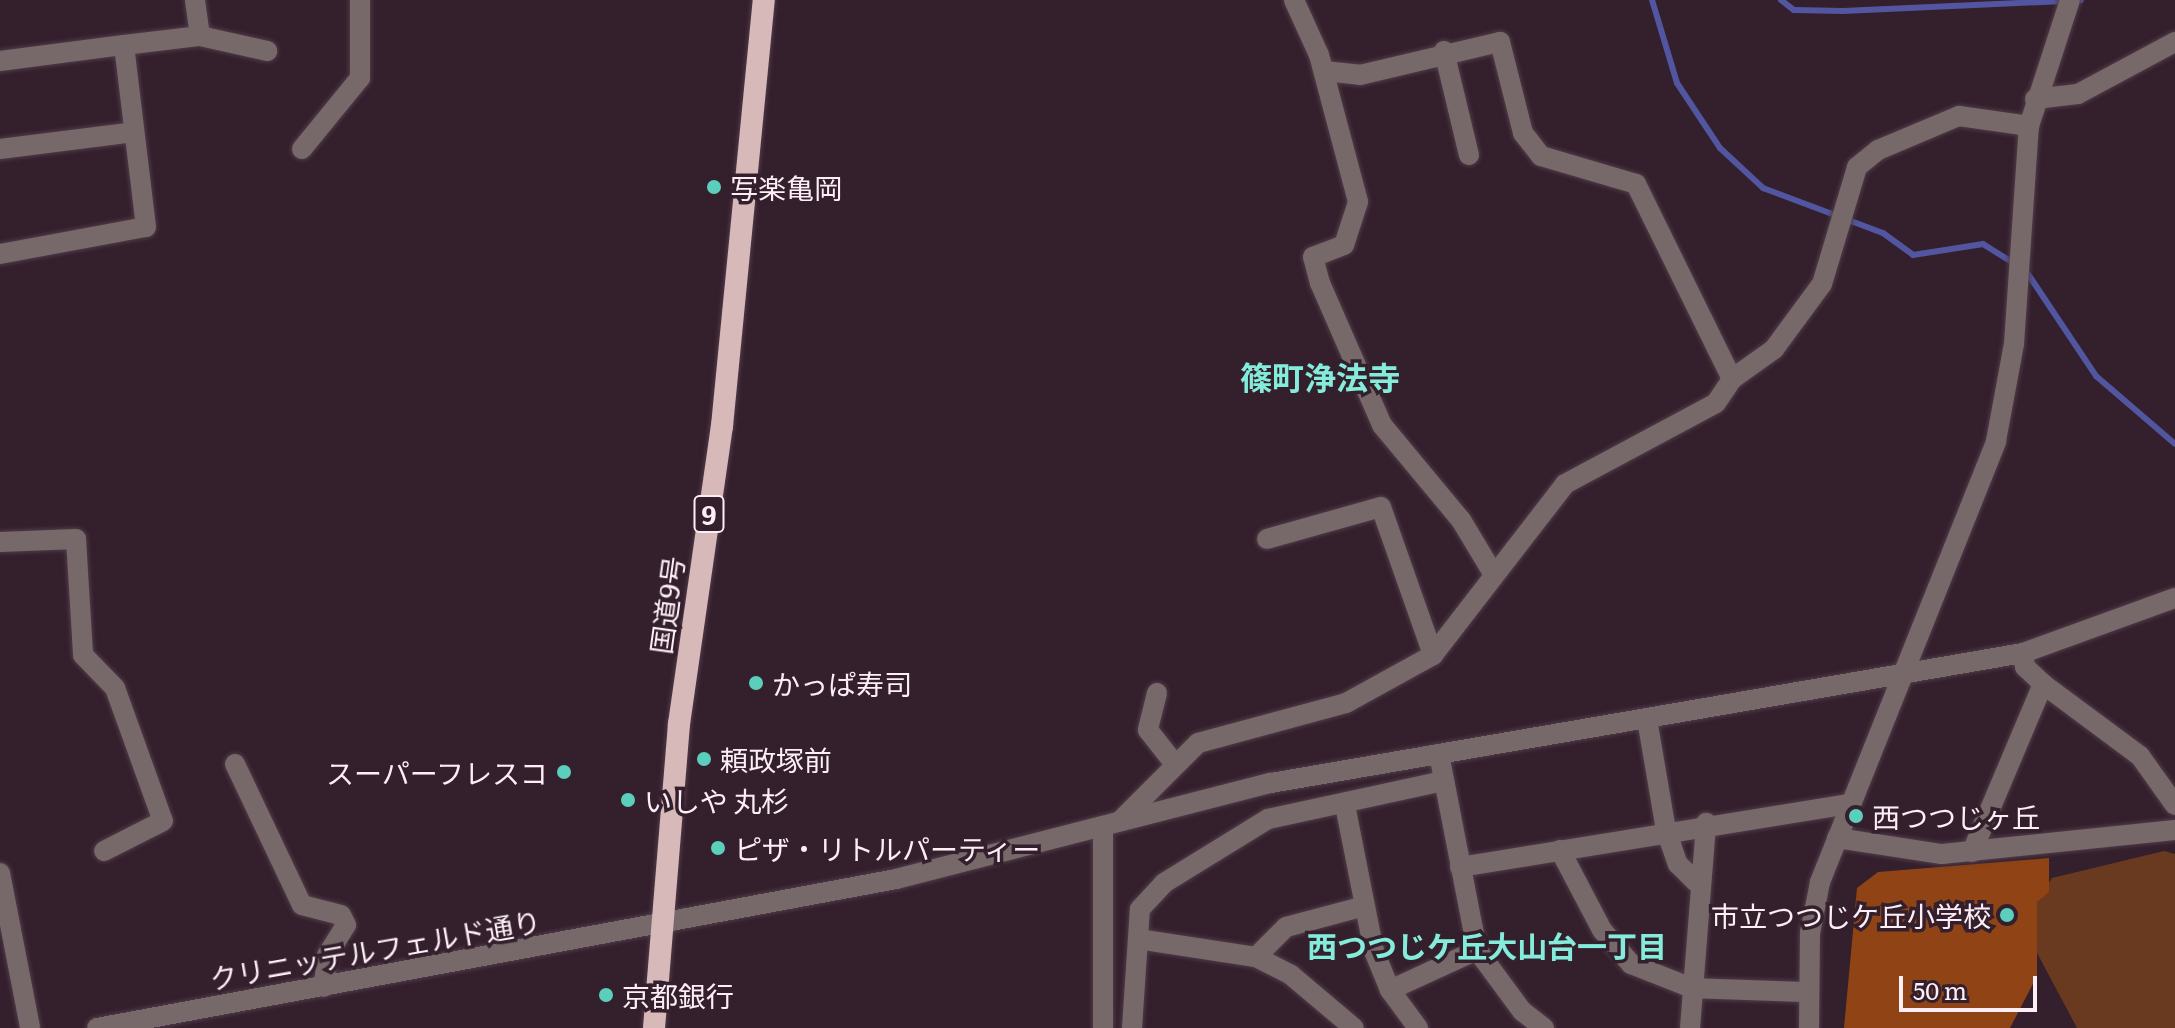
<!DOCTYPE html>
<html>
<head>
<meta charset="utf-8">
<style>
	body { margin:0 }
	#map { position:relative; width:2175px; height:1028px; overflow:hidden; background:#341f2c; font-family:Literata,"Noto Sans JP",serif }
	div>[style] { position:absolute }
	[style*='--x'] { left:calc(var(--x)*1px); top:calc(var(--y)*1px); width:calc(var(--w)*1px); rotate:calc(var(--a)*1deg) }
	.green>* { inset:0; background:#693a20 }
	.forest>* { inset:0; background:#904415 }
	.stream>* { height:6px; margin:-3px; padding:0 3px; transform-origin:3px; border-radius:3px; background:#5256a0 }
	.roads { filter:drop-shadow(0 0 2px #503c48) drop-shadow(0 0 2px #503c48) }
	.minor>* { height:20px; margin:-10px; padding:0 10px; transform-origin:10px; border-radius:10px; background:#77696a }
	.tertiary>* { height:20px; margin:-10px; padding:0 10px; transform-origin:10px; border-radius:10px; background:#77696a }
	.trunk>* { height:22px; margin:-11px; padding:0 11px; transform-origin:11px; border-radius:11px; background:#d8b9ba }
	.dots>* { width:22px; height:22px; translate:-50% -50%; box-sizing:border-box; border:4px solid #341f2c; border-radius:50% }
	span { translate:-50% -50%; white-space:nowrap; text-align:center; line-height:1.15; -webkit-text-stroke:7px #341f2c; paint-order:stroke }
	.shield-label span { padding:2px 6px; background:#341f2c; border:2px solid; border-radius:6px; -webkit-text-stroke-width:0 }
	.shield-label { font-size:26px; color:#fdeef6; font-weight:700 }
	.poi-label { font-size:28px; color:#fdeef6 }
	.left { translate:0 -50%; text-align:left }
	.right { translate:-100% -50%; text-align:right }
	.street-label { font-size:28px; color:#fdeef6 }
	.neighbourhood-label { font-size:30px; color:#85ecdb; font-weight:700 }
	.quarter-label { font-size:32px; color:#85ecdb; font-weight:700 }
	.scale { position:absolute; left:1899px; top:976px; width:138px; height:36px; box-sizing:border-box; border:4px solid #fdeef6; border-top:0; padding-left:10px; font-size:24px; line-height:28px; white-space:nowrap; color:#fdeef6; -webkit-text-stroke:6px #341f2c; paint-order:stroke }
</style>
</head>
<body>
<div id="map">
	<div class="green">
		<div style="clip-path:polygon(2164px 851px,2175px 854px,2175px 1028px,2077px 1028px,2036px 951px,2037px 902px,2052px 878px)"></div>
	</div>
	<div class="forest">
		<div style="clip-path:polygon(2049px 858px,2049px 892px,2037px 902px,2037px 976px,2010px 1028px,1844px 1028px,1857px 888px,1878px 872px)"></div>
	</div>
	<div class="stream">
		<div style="--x:1652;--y:0;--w:87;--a:73.2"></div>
		<div style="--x:1677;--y:83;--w:78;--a:56.5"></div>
		<div style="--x:1720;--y:148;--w:59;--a:42.9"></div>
		<div style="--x:1763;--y:188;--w:128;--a:20.6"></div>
		<div style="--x:1883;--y:233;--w:37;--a:36"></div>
		<div style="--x:1913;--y:255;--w:71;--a:-8.9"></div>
		<div style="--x:1983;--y:244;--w:36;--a:32"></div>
		<div style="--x:1781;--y:0;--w:16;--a:38"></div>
		<div style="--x:1794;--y:10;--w:49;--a:1.2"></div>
		<div style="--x:1843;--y:11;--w:238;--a:-2.6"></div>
		<div style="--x:2024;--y:268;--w:130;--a:56.3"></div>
		<div style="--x:2096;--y:376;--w:104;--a:40.7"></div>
	</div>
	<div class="roads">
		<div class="minor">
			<div style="--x:1294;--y:0;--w:60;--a:65.6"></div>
			<div style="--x:1319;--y:55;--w:152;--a:75.1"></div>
			<div style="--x:1358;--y:202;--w:45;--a:108"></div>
			<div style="--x:1344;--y:245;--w:33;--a:159"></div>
			<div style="--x:1313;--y:257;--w:27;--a:75"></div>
			<div style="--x:1320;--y:283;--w:155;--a:66.4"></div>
			<div style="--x:1382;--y:425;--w:124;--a:50.3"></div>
			<div style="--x:1461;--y:520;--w:64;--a:59"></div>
			<div style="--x:200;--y:36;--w:69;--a:12.6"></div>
			<div style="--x:1444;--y:51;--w:107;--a:76.5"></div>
			<div style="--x:0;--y:61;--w:125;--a:-7.4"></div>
			<div style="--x:1324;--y:71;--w:36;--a:6"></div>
			<div style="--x:1360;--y:75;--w:144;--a:-13.3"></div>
			<div style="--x:1500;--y:42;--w:94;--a:75.8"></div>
			<div style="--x:1523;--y:133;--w:29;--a:52"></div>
			<div style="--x:1541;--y:156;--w:99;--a:16.4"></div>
			<div style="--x:1636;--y:184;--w:217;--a:63.8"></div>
			<div style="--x:2035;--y:99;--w:43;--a:-6.6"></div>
			<div style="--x:2078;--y:94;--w:110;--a:-28.2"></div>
			<div style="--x:0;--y:149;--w:135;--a:-7.2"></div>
			<div style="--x:302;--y:149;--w:92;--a:-50.8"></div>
			<div style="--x:360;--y:78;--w:78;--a:-90"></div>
			<div style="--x:0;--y:254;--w:148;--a:-10.5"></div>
			<div style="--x:146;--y:227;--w:183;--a:-96.9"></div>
			<div style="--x:124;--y:45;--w:77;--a:-6.8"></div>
			<div style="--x:200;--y:36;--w:36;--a:-98"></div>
			<div style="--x:1267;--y:539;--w:118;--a:-15.7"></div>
			<div style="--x:1381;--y:507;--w:157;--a:70.6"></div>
			<div style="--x:0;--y:542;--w:76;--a:-2.3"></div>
			<div style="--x:76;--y:539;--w:116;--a:86.5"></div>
			<div style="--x:83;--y:655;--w:46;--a:45.9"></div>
			<div style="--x:115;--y:688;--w:141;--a:70.2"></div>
			<div style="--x:163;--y:821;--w:66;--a:153"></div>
			<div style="--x:2023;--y:653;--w:14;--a:82"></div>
			<div style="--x:2025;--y:667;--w:25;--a:43"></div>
			<div style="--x:2043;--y:684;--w:121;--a:36.6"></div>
			<div style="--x:2140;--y:756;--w:60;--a:54.5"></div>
			<div style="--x:1157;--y:693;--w:38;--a:104"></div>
			<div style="--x:1148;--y:730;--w:42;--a:51.8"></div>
			<div style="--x:1647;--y:719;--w:113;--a:80.3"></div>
			<div style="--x:1666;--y:830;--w:36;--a:71"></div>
			<div style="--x:1678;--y:864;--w:25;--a:45"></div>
			<div style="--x:1439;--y:754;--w:200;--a:79"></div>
			<div style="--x:1477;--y:950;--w:76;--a:53.6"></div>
			<div style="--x:1522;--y:1011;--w:28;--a:38"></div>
			<div style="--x:235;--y:764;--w:156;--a:64.6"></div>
			<div style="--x:302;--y:905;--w:40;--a:14.4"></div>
			<div style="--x:341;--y:915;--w:11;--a:63"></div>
			<div style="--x:346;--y:925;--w:36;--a:122"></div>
			<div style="--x:327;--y:956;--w:31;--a:96"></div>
			<div style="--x:1345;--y:805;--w:149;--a:78.8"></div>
			<div style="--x:1374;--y:951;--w:42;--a:67.7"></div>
			<div style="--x:1390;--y:990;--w:47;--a:53.6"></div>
			<div style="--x:1120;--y:821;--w:110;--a:-45"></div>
			<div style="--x:1198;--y:743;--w:153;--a:-15.1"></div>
			<div style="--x:1346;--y:703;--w:99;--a:-28.9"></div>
			<div style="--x:1433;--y:655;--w:216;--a:-52.3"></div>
			<div style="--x:1565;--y:484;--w:171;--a:-28.2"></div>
			<div style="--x:1716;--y:403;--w:29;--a:-56"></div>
			<div style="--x:1732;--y:379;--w:52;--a:-35.5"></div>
			<div style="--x:1774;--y:349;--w:81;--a:-53.6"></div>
			<div style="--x:1822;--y:284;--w:122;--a:-73.3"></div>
			<div style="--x:1857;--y:167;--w:27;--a:-39"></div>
			<div style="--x:1878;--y:150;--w:88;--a:-22.8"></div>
			<div style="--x:1959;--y:116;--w:71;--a:8.1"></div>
			<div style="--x:1837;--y:838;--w:106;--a:8.7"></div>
			<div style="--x:1942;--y:854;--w:234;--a:-5.9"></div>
			<div style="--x:1560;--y:850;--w:90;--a:62.3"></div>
			<div style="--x:1602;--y:930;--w:45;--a:49.5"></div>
			<div style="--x:1631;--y:964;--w:66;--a:21.5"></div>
			<div style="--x:1692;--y:988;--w:117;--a:2"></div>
			<div style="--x:1972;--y:852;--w:182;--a:-67.1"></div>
			<div style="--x:1460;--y:867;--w:394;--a:-9.2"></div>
			<div style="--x:0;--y:873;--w:158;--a:79"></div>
			<div style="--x:1138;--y:939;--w:119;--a:8.7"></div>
			<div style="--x:1256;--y:957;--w:39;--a:27"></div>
			<div style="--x:1291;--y:975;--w:82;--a:40.1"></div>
			<div style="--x:1256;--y:957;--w:42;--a:-45"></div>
			<div style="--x:1286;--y:927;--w:78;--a:-14.9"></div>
			<div style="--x:1390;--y:990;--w:96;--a:-24.7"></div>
			<div style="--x:1132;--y:1028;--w:119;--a:-86.2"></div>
			<div style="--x:1140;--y:909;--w:35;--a:-47"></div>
			<div style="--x:1164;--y:883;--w:122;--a:-31.6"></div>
			<div style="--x:1268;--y:819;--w:180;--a:-12.2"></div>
			<div style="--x:1690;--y:1028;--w:206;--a:-85.5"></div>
		</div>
		<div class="tertiary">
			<div style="--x:1103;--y:829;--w:199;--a:90"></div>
			<div style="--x:97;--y:1028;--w:813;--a:-10.56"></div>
			<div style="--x:896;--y:879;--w:387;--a:-14.4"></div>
			<div style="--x:1271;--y:783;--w:763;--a:-9.81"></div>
			<div style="--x:2023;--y:653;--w:162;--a:-19.9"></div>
			<div style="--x:1809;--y:1028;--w:95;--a:-89.4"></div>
			<div style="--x:1810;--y:933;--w:52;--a:-78.9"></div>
			<div style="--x:1820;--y:882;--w:475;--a:-68.2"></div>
			<div style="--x:1996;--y:441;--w:99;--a:-79.5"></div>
			<div style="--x:2014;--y:344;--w:219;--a:-86.1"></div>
			<div style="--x:2029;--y:126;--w:133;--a:-72"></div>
		</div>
		<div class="trunk">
			<div style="--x:654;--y:1028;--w:305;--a:-85.3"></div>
			<div style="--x:679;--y:724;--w:301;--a:-81.8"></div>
			<div style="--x:722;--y:426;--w:428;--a:-84.4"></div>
		</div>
	</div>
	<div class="dots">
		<div style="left:714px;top:187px;background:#5bcebc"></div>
		<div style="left:756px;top:683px;background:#5bcebc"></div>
		<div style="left:704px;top:759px;background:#5bcebc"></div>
		<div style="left:564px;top:772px;background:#5bcebc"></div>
		<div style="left:628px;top:800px;background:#5bcebc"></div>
		<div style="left:1856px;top:816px;background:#5bcebc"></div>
		<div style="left:718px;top:848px;background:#5bcebc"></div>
		<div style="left:2007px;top:915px;background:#5bcebc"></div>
		<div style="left:606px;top:995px;background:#5bcebc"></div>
	</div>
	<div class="shield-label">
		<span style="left:709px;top:514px">9</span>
	</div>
	<div class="poi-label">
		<span class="left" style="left:730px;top:187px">写楽亀岡</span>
		<span class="left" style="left:772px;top:683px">かっぱ寿司</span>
		<span class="left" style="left:720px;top:759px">頼政塚前</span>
		<span class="right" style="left:548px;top:772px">スーパーフレスコ</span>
		<span class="left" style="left:644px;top:800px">いしや 丸杉</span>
		<span class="left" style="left:1872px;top:816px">西つつじヶ丘</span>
		<span class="left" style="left:734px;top:848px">ピザ・リトルパーティー</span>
		<span class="right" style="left:1991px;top:915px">市立つつじケ丘小学校</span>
		<span class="left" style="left:622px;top:995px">京都銀行</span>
	</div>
	<div class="street-label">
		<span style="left:666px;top:605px;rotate:-82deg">国道9号</span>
		<span style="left:375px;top:949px;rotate:-10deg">クリニッテルフェルド通り</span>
	</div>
	<div class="neighbourhood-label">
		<span style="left:1487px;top:945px">西つつじケ丘大山台一丁目</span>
	</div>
	<div class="quarter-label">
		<span style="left:1320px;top:376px">篠町浄法寺</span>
	</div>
	<div class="scale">50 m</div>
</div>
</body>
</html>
